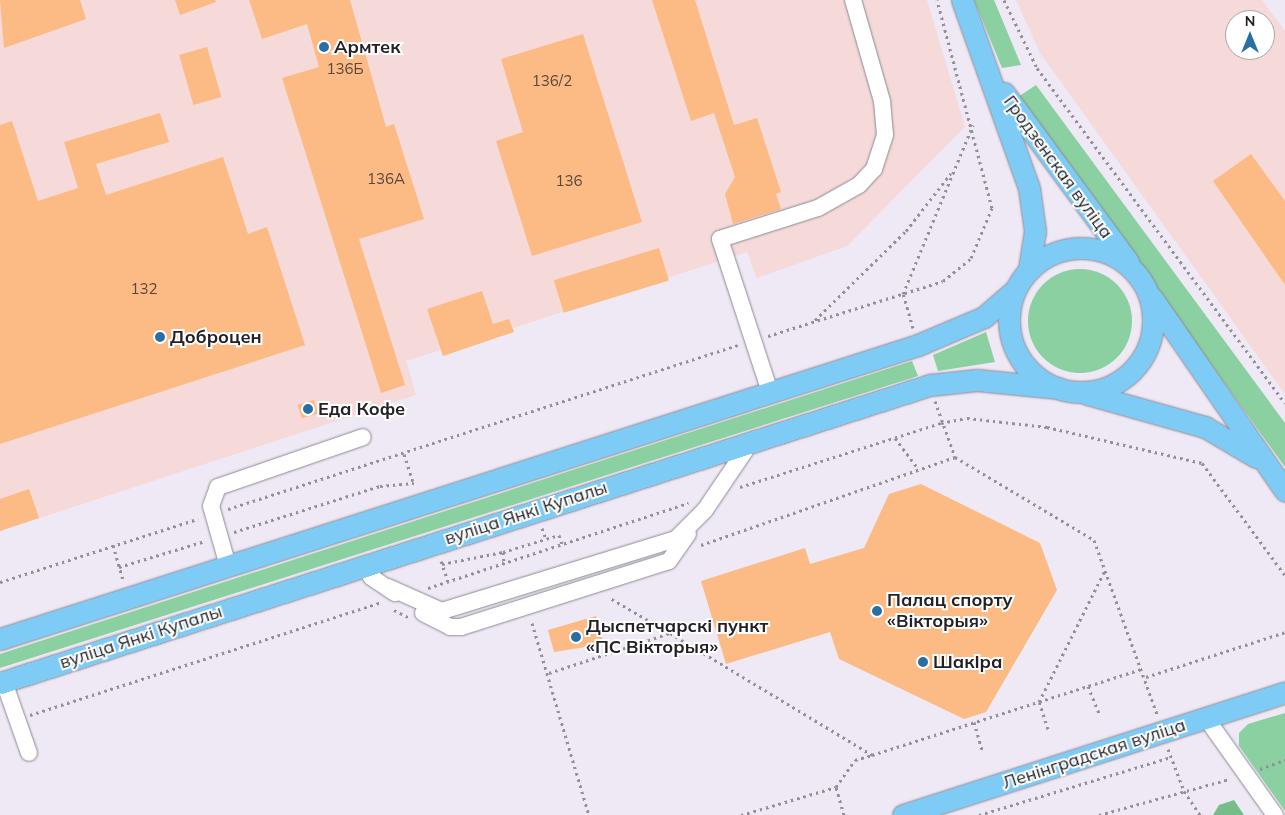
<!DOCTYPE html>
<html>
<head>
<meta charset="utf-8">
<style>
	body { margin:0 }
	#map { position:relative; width:1285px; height:815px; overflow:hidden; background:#eee9f5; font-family:Mulish,sans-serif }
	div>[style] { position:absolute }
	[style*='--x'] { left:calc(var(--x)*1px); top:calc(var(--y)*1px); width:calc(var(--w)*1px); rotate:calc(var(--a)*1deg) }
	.industrial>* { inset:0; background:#f5dad9 }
	.green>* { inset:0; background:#8bd0a1 }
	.round { border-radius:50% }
	.forest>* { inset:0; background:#75be8c }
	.building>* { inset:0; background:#fcba84; transform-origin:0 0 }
	.path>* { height:3px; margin-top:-1.5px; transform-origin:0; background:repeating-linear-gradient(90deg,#939098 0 2.5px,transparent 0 6.5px) }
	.roads { filter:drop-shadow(0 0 1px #8e8994) drop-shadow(0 0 1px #8e8994) }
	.minor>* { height:16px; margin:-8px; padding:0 8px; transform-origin:8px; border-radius:8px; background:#fff }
	.major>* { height:21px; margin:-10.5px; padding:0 10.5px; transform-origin:10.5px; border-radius:10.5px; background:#7ecbf5 }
	.major>.ring { margin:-10.5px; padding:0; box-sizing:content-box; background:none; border:21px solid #7ecbf5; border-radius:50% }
	.dots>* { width:14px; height:14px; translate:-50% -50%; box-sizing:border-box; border:2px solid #fff; border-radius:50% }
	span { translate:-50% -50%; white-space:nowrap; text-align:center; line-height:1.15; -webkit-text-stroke:4px #fff; paint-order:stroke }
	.number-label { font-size:15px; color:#59473e }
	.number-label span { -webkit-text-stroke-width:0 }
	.poi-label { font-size:18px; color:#232126; font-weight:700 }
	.left { translate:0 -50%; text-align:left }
	.street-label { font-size:18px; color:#232126 }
	.north { position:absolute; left:1225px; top:10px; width:50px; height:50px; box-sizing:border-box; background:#fff; border:1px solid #a7a6a8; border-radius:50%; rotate:0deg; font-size:14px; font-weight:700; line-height:20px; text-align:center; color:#232126 }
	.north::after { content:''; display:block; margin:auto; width:18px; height:22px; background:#2a6fa4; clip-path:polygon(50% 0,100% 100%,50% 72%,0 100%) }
</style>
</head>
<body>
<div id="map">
	<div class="industrial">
		<div style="clip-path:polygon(0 0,927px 0,965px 127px,847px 246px,757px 278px,747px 252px,513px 328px,514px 332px,443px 356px,441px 350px,406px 361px,416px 395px,0 531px)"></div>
		<div style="clip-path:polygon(evenodd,1016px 0,1262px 0,1285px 31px,1285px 394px,1040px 53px,1016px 0,1235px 20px,1265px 20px,1265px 50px,1235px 50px,1235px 20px)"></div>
	</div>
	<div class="green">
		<div style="clip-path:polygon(974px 0,994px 0,1021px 65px,1002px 68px)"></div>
		<div style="clip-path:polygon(1036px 85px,1285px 423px,1285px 467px,1018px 97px)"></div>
		<div class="round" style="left:1028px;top:269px;width:104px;height:104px"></div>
		<div style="clip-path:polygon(986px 332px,995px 362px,938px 371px,933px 355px)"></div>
		<div style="clip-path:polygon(912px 361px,918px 376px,0 668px,0 654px)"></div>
		<div style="clip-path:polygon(1285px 713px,1285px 811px,1239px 746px,1239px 733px,1248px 724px)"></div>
	</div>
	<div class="forest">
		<div style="clip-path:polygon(1234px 800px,1244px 815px,1213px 815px,1219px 805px)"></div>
	</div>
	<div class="building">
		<div style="clip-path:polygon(0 0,80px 0,86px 19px,4px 48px)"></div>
		<div style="clip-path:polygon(175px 0,215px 0,216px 2px,180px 15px)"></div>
		<div style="clip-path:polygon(249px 0,350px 0,386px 127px,394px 124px,424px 219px,359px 239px,405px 385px,381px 393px,282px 78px,319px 67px,307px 24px,262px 39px)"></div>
		<div style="clip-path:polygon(652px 0,695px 0,734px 125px,757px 118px,781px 192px,776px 194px,781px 209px,733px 224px,725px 194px,735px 177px,714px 113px,691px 121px)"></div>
		<div style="clip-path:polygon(583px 34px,642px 222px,532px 256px,496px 141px,523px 132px,501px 59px)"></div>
		<div style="left:207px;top:47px;width:52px;height:29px;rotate:74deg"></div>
		<div style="clip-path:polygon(160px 113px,169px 142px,96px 164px,106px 195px,223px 157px,248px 234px,267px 227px,305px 345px,0 444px,0 125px,12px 121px,38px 201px,78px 188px,64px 142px)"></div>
		<div style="clip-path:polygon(1251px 154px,1285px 201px,1285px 285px,1213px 181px)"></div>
		<div style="left:659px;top:248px;width:34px;height:110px;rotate:73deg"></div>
		<div style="clip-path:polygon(482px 291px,493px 324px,509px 319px,514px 332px,443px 356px,427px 309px)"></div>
		<div style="left:314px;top:400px;width:14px;height:17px;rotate:73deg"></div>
		<div style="clip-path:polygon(921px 484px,1040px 543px,1057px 590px,986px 712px,964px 719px,839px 659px,830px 632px,726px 664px,701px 581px,805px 548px,810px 564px,864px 548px,889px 494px)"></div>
		<div style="clip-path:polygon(29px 489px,39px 518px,0 531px,0 499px)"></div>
		<div style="clip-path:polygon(596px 616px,604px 644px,554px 652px,548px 630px)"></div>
	</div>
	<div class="path">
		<div style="--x:1004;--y:0;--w:76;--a:64.1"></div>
		<div style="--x:1037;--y:68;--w:417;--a:53.5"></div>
		<div style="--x:815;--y:320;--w:127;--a:-44.4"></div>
		<div style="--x:906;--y:231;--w:73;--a:-52.2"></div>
		<div style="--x:913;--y:328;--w:35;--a:-106"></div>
		<div style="--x:903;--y:294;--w:183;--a:-67.5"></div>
		<div style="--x:768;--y:336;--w:183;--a:-17.4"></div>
		<div style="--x:943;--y:281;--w:36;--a:-39"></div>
		<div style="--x:971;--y:258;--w:54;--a:-67.2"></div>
		<div style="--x:992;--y:208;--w:215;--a:-104.8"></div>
		<div style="--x:935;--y:401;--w:59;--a:70.3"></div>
		<div style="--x:955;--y:457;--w:162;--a:30.8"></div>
		<div style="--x:1094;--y:540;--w:185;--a:70.1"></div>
		<div style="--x:895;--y:438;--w:39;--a:53"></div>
		<div style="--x:404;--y:454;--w:32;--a:72"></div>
		<div style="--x:740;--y:487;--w:211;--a:-17.7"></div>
		<div style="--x:941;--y:423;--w:26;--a:-11"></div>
		<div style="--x:967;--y:418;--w:81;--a:6.4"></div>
		<div style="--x:1047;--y:427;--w:159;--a:13.1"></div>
		<div style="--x:1202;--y:463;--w:139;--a:53.5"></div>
		<div style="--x:228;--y:509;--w:536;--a:-17.83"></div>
		<div style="--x:542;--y:528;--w:12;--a:70"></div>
		<div style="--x:234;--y:532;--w:153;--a:-17.5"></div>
		<div style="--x:380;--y:486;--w:34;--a:-5"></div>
		<div style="--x:113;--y:545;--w:37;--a:74"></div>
		<div style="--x:701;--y:545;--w:269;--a:-19.1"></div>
		<div style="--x:503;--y:552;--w:59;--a:-16.9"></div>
		<div style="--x:559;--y:535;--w:9;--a:72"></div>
		<div style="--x:441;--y:561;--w:21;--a:71"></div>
		<div style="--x:442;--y:564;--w:62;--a:-11.1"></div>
		<div style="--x:503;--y:552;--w:11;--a:85"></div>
		<div style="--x:119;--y:567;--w:90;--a:-16.8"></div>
		<div style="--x:0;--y:582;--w:208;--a:-17.7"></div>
		<div style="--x:428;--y:588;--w:274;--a:-18.1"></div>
		<div style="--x:394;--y:610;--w:16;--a:27"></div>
		<div style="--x:532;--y:623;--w:200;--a:73.5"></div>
		<div style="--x:670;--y:633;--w:236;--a:31.1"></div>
		<div style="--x:872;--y:755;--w:283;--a:-17.7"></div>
		<div style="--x:549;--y:673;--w:127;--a:-18.3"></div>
		<div style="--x:670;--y:633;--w:69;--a:-149.7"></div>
		<div style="--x:1146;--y:677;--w:146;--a:-17.9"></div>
		<div style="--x:1088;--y:686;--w:29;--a:68"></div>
		<div style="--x:30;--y:715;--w:370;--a:-17.8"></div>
		<div style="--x:974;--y:722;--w:29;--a:74"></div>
		<div style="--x:1048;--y:729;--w:28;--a:-108"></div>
		<div style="--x:1039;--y:702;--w:148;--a:-63.4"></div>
		<div style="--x:1168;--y:749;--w:45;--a:69.1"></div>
		<div style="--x:1184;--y:791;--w:29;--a:56"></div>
		<div style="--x:1260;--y:769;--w:27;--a:-20"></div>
		<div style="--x:741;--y:815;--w:99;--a:-16.4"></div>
		<div style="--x:844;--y:815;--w:29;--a:-106"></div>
		<div style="--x:836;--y:787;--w:33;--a:-55"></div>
		<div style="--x:855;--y:760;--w:18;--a:-16"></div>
		<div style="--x:979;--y:815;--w:201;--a:-16.8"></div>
		<div style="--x:1099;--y:815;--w:136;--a:-15.4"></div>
	</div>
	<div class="roads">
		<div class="minor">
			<div style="--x:770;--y:392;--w:161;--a:-108.1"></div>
			<div style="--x:720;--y:239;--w:103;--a:-17.6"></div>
			<div style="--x:818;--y:208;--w:47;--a:-29.3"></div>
			<div style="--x:859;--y:185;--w:22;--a:-47"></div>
			<div style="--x:874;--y:169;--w:36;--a:-72"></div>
			<div style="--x:885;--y:135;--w:34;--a:-95"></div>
			<div style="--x:882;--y:101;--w:105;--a:-106"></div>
			<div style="--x:365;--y:565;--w:13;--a:63"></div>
			<div style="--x:371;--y:577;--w:29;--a:34"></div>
			<div style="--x:228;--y:566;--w:62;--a:-105.8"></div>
			<div style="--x:211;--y:506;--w:20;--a:-70"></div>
			<div style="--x:218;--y:487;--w:153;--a:-19"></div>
			<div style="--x:388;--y:587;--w:59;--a:24"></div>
			<div style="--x:442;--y:611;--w:245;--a:-17.1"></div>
			<div style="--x:676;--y:539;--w:41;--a:-45"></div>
			<div style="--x:705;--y:510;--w:82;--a:-55.9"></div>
			<div style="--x:423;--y:613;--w:30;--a:27"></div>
			<div style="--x:450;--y:627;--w:11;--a:0"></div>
			<div style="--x:461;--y:627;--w:218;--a:-17.6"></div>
			<div style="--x:669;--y:561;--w:33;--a:-55"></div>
			<div style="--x:4;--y:682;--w:75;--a:70.6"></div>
			<div style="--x:1206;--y:718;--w:119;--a:54.6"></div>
		</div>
		<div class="major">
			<div style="--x:962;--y:0;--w:200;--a:70.4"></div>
			<div style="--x:1029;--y:188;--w:43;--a:82.1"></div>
			<div style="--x:1035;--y:231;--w:39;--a:99"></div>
			<div style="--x:1004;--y:93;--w:210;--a:53.7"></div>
			<div class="ring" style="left:1009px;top:248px;width:123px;height:123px"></div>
			<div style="--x:1152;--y:298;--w:234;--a:55.4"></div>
			<div style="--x:1087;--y:394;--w:123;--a:15.6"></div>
			<div style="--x:1205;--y:427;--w:59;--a:30.5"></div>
			<div style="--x:0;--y:639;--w:964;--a:-17.76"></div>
			<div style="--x:918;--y:345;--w:72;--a:-23"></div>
			<div style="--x:984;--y:317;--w:41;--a:-41.1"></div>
			<div style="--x:0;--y:683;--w:977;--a:-17.77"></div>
			<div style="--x:930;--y:385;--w:47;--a:-6.1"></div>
			<div style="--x:977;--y:380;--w:82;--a:5.6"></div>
			<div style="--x:903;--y:815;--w:401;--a:-17.8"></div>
		</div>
	</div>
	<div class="dots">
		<div style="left:324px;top:47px;background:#2a6fa4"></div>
		<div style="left:160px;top:337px;background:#2a6fa4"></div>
		<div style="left:308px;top:409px;background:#2a6fa4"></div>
		<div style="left:877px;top:611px;background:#2a6fa4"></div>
		<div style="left:576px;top:637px;background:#2a6fa4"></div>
		<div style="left:923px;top:662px;background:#2a6fa4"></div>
	</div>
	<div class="number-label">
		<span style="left:345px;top:69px">136Б</span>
		<span style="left:552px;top:81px">136/2</span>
		<span style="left:386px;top:179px">136А</span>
		<span style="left:569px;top:181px">136</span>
		<span style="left:144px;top:289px">132</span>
	</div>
	<div class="poi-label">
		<span class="left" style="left:334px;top:47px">Армтек</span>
		<span class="left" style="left:170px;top:337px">Доброцен</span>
		<span class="left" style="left:318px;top:409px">Еда Кофе</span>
		<span class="left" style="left:887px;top:611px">Палац спорту<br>«Вікторыя»</span>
		<span class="left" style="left:586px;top:637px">Дыспетчарскі пункт<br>«ПС Вікторыя»</span>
		<span class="left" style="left:933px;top:662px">ШакІра</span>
	</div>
	<div class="street-label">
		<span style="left:1058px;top:167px;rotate:54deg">Гродзенская вуліца</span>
		<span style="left:526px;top:513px;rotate:-18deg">вуліца Янкі Купалы</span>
		<span style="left:141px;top:637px;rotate:-18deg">вуліца Янкі Купалы</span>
		<span style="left:1094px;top:754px;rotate:-18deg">Ленінградская вуліца</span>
	</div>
	<div class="north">N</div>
</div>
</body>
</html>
